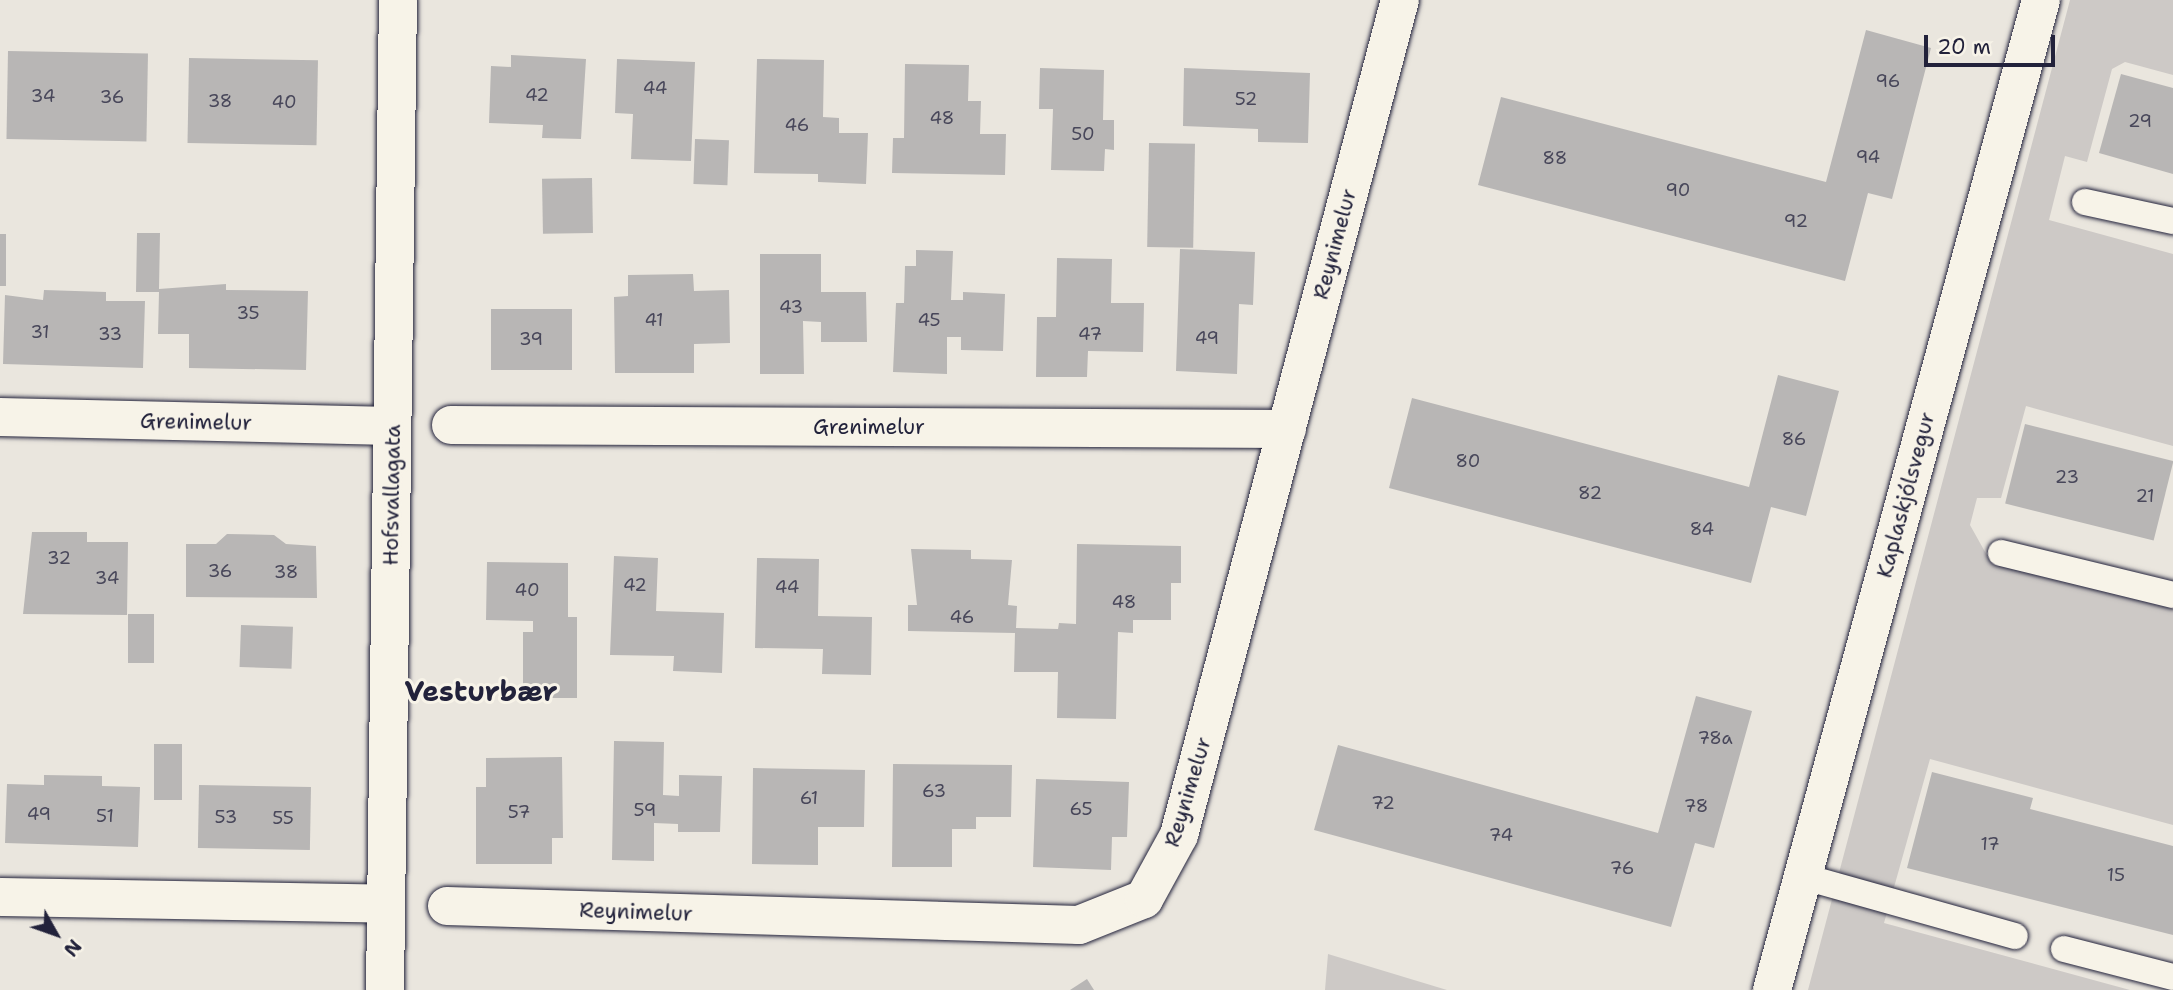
<!DOCTYPE html>
<html>
<head>
<meta charset="utf-8">
<style>
	body { margin:0 }
	#map { position:relative; width:2173px; height:990px; overflow:hidden; background:#eae6de; font-family:"Shantell Sans",sans-serif }
	div>[style] { position:absolute }
	[style*='--x'] { left:calc(var(--x)*1px); top:calc(var(--y)*1px); width:calc(var(--w)*1px); rotate:calc(var(--a)*1deg) }
	.green>* { inset:0; background:#cdc9c6 }
	.building>* { inset:0; background:#b8b6b5; transform-origin:0 0 }
	.roads { filter:drop-shadow(0 0 2px #22223b) drop-shadow(0 0 2px #22223b) }
	.service>* { height:26px; margin:-13px; padding:0 13px; transform-origin:13px; border-radius:13px; background:#f7f3e8 }
	.minor>* { height:38px; margin:-19px; padding:0 19px; transform-origin:19px; border-radius:19px; background:#f7f3e8 }
	.tertiary>* { height:38px; margin:-19px; padding:0 19px; transform-origin:19px; border-radius:19px; background:#f7f3e8 }
	span { translate:-50% -50%; white-space:nowrap; text-align:center; line-height:1.15; -webkit-text-stroke:6px #f7f3e8; paint-order:stroke }
	.number-label { font-size:18px; color:#48475a }
	.number-label span { -webkit-text-stroke-width:0 }
	.street-label { font-size:21px; color:#22223b }
	.district-label { font-size:28px; color:#22223b; font-weight:700 }
	.north { position:absolute; left:21px; top:899px; width:70px; height:70px; -webkit-text-stroke:5px #f7f3e8; paint-order:stroke; rotate:130deg; font-size:19px; font-weight:700; line-height:28px; text-align:center; color:#22223b }
	.north::after { content:''; display:block; margin:auto; width:24px; height:32px; background:#22223b; clip-path:polygon(50% 0,100% 100%,50% 72%,0 100%) }
	.scale { position:absolute; left:1924px; top:35px; width:131px; height:32px; box-sizing:border-box; border:4px solid #22223b; border-top:0; padding-left:9px; font-size:21px; line-height:24px; white-space:nowrap; color:#22223b; -webkit-text-stroke:5px #f7f3e8; paint-order:stroke }
</style>
</head>
<body>
<div id="map">
	<div class="green">
		<div style="clip-path:polygon(2070px 0,2173px 0,2173px 75px,2125px 62px,2112px 69px,2087px 162px,2065px 156px,2049px 220px,2173px 254px,2173px 446px,2026px 406px,2001px 498px,1977px 498px,1970px 525px,1989px 559px,2173px 609px,2173px 825px,1930px 759px,1884px 923px,2130px 990px,1808px 990px)"></div>
		<div style="clip-path:polygon(1328px 954px,1447px 990px,1325px 990px)"></div>
	</div>
	<div class="building">
		<div style="clip-path:polygon(1866px 30px,1931px 48px,1892px 199px,1868px 193px,1845px 281px,1478px 185px,1501px 97px,1826px 182px)"></div>
		<div style="left:8px;top:51px;width:140px;height:88px;rotate:1deg"></div>
		<div style="clip-path:polygon(511px 55px,586px 59px,581px 139px,542px 138px,543px 125px,489px 123px,491px 66px,511px 67px)"></div>
		<div style="left:189px;top:58px;width:129px;height:85px;rotate:1deg"></div>
		<div style="clip-path:polygon(617px 59px,695px 62px,691px 161px,631px 159px,633px 114px,615px 113px)"></div>
		<div style="clip-path:polygon(757px 59px,824px 60px,823px 117px,839px 118px,839px 133px,868px 133px,866px 184px,818px 182px,818px 174px,754px 173px)"></div>
		<div style="clip-path:polygon(905px 64px,969px 65px,968px 101px,981px 101px,980px 134px,1006px 134px,1005px 175px,892px 173px,893px 138px,904px 138px)"></div>
		<div style="clip-path:polygon(1040px 68px,1104px 70px,1103px 120px,1114px 120px,1114px 150px,1105px 149px,1104px 171px,1051px 170px,1053px 109px,1039px 109px)"></div>
		<div style="clip-path:polygon(1184px 68px,1310px 73px,1308px 143px,1258px 142px,1258px 129px,1183px 126px)"></div>
		<div style="clip-path:polygon(2121px 74px,2173px 88px,2173px 174px,2099px 153px)"></div>
		<div style="left:695px;top:139px;width:34px;height:45px;rotate:2deg"></div>
		<div style="left:1149px;top:143px;width:46px;height:104px;rotate:1deg"></div>
		<div style="left:592px;top:178px;width:55px;height:50px;rotate:89deg"></div>
		<div style="clip-path:polygon(137px 233px,160px 233px,159px 289px,226px 284px,226px 290px,308px 291px,306px 370px,189px 368px,189px 334px,158px 334px,159px 292px,136px 292px)"></div>
		<div style="left:0;top:234px;width:6px;height:52px"></div>
		<div style="clip-path:polygon(1180px 249px,1255px 252px,1253px 305px,1239px 304px,1237px 374px,1176px 371px)"></div>
		<div style="clip-path:polygon(916px 250px,953px 251px,951px 300px,963px 300px,963px 292px,1005px 294px,1003px 351px,961px 350px,961px 337px,947px 337px,947px 374px,893px 372px,896px 303px,904px 303px,905px 266px,916px 266px)"></div>
		<div style="clip-path:polygon(760px 254px,821px 254px,821px 292px,866px 292px,867px 342px,821px 342px,821px 322px,803px 321px,804px 374px,760px 374px)"></div>
		<div style="clip-path:polygon(1057px 258px,1112px 259px,1111px 303px,1144px 303px,1143px 352px,1088px 351px,1087px 377px,1036px 377px,1037px 317px,1056px 317px)"></div>
		<div style="clip-path:polygon(693px 274px,694px 291px,729px 290px,730px 343px,694px 344px,694px 373px,615px 373px,614px 297px,628px 296px,628px 275px)"></div>
		<div style="clip-path:polygon(44px 290px,106px 292px,106px 301px,145px 301px,143px 368px,3px 364px,5px 295px,43px 300px)"></div>
		<div style="left:491px;top:309px;width:81px;height:61px"></div>
		<div style="clip-path:polygon(1778px 375px,1839px 391px,1806px 516px,1771px 507px,1751px 583px,1389px 488px,1412px 398px,1749px 487px)"></div>
		<div style="left:2025px;top:424px;width:153px;height:82px;rotate:14deg"></div>
		<div style="clip-path:polygon(32px 532px,87px 532px,87px 542px,128px 542px,127px 615px,23px 614px)"></div>
		<div style="clip-path:polygon(227px 534px,274px 535px,286px 544px,316px 546px,317px 598px,186px 597px,186px 544px,216px 544px)"></div>
		<div style="clip-path:polygon(1077px 544px,1181px 546px,1181px 583px,1171px 583px,1171px 620px,1133px 620px,1133px 633px,1118px 632px,1116px 719px,1057px 718px,1058px 672px,1014px 672px,1015px 633px,908px 631px,908px 605px,917px 605px,911px 549px,971px 550px,971px 559px,1012px 560px,1008px 605px,1017px 606px,1016px 628px,1058px 629px,1059px 623px,1076px 624px)"></div>
		<div style="clip-path:polygon(614px 556px,658px 558px,656px 611px,724px 613px,722px 673px,673px 671px,674px 656px,610px 655px)"></div>
		<div style="clip-path:polygon(757px 558px,819px 559px,818px 616px,872px 617px,871px 675px,822px 674px,823px 649px,755px 648px)"></div>
		<div style="clip-path:polygon(487px 562px,568px 563px,568px 617px,577px 617px,577px 698px,523px 698px,523px 632px,533px 632px,533px 621px,486px 620px)"></div>
		<div style="left:128px;top:614px;width:26px;height:49px"></div>
		<div style="left:241px;top:625px;width:52px;height:42px;rotate:2deg"></div>
		<div style="clip-path:polygon(1696px 696px,1752px 711px,1714px 848px,1695px 843px,1671px 927px,1314px 830px,1338px 745px,1658px 833px)"></div>
		<div style="clip-path:polygon(614px 741px,664px 742px,663px 795px,679px 796px,679px 775px,722px 776px,720px 832px,678px 832px,678px 824px,654px 823px,654px 861px,612px 860px)"></div>
		<div style="left:154px;top:744px;width:28px;height:56px"></div>
		<div style="clip-path:polygon(562px 757px,563px 838px,552px 838px,552px 864px,476px 864px,476px 787px,486px 787px,486px 758px)"></div>
		<div style="clip-path:polygon(893px 764px,1012px 765px,1011px 817px,976px 817px,976px 829px,952px 829px,952px 867px,892px 867px)"></div>
		<div style="clip-path:polygon(753px 768px,865px 770px,864px 827px,818px 827px,818px 865px,752px 864px)"></div>
		<div style="clip-path:polygon(1932px 772px,2033px 798px,2030px 809px,2173px 846px,2173px 935px,1907px 868px)"></div>
		<div style="clip-path:polygon(44px 775px,102px 776px,102px 786px,140px 787px,138px 847px,5px 843px,7px 784px,44px 785px)"></div>
		<div style="clip-path:polygon(1036px 779px,1129px 782px,1127px 837px,1112px 837px,1111px 870px,1033px 867px)"></div>
		<div style="left:199px;top:785px;width:112px;height:63px;rotate:1deg"></div>
		<div style="clip-path:polygon(1087px 979px,1094px 990px,1070px 990px)"></div>
	</div>
	<div class="roads">
		<div class="service">
			<div style="--x:2085;--y:202;--w:90;--a:12.2"></div>
			<div style="--x:2001;--y:553;--w:177;--a:13.7"></div>
			<div style="--x:1801;--y:876;--w:222;--a:15.7"></div>
			<div style="--x:2064;--y:949;--w:113;--a:14.4"></div>
		</div>
		<div class="minor">
			<div style="--x:0;--y:417;--w:392;--a:1.3"></div>
			<div style="--x:451;--y:425;--w:836;--a:0.27"></div>
			<div style="--x:0;--y:897;--w:386;--a:1"></div>
			<div style="--x:447;--y:906;--w:632;--a:1.72"></div>
			<div style="--x:1079;--y:925;--w:70;--a:-21.8"></div>
			<div style="--x:1144;--y:899;--w:73;--a:-61.3"></div>
			<div style="--x:1179;--y:835;--w:864;--a:-75.18"></div>
			<div style="--x:1772;--y:990;--w:1026;--a:-74.8"></div>
		</div>
		<div class="tertiary">
			<div style="--x:385;--y:990;--w:990;--a:-89.25"></div>
		</div>
	</div>
	<div class="number-label">
		<span style="left:1888px;top:81px">96</span>
		<span style="left:655px;top:88px">44</span>
		<span style="left:537px;top:95px">42</span>
		<span style="left:43px;top:96px">34</span>
		<span style="left:112px;top:97px">36</span>
		<span style="left:1246px;top:99px">52</span>
		<span style="left:220px;top:101px">38</span>
		<span style="left:284px;top:102px">40</span>
		<span style="left:942px;top:118px">48</span>
		<span style="left:2140px;top:121px">29</span>
		<span style="left:797px;top:125px">46</span>
		<span style="left:1083px;top:134px">50</span>
		<span style="left:1868px;top:157px">94</span>
		<span style="left:1555px;top:158px">88</span>
		<span style="left:1678px;top:190px">90</span>
		<span style="left:1796px;top:221px">92</span>
		<span style="left:791px;top:307px">43</span>
		<span style="left:248px;top:313px">35</span>
		<span style="left:654px;top:320px">41</span>
		<span style="left:929px;top:320px">45</span>
		<span style="left:40px;top:332px">31</span>
		<span style="left:110px;top:334px">33</span>
		<span style="left:1090px;top:334px">47</span>
		<span style="left:1207px;top:338px">49</span>
		<span style="left:531px;top:339px">39</span>
		<span style="left:1794px;top:439px">86</span>
		<span style="left:1468px;top:461px">80</span>
		<span style="left:2067px;top:477px">23</span>
		<span style="left:1590px;top:493px">82</span>
		<span style="left:2145px;top:496px">21</span>
		<span style="left:1702px;top:529px">84</span>
		<span style="left:59px;top:558px">32</span>
		<span style="left:220px;top:571px">36</span>
		<span style="left:286px;top:572px">38</span>
		<span style="left:107px;top:578px">34</span>
		<span style="left:635px;top:585px">42</span>
		<span style="left:787px;top:587px">44</span>
		<span style="left:527px;top:590px">40</span>
		<span style="left:1124px;top:602px">48</span>
		<span style="left:962px;top:617px">46</span>
		<span style="left:1715px;top:738px">78a</span>
		<span style="left:934px;top:791px">63</span>
		<span style="left:809px;top:798px">61</span>
		<span style="left:1383px;top:803px">72</span>
		<span style="left:1696px;top:806px">78</span>
		<span style="left:1081px;top:809px">65</span>
		<span style="left:645px;top:810px">59</span>
		<span style="left:519px;top:812px">57</span>
		<span style="left:39px;top:814px">49</span>
		<span style="left:105px;top:816px">51</span>
		<span style="left:226px;top:817px">53</span>
		<span style="left:283px;top:818px">55</span>
		<span style="left:1501px;top:835px">74</span>
		<span style="left:1990px;top:844px">17</span>
		<span style="left:1622px;top:868px">76</span>
		<span style="left:2116px;top:875px">15</span>
	</div>
	<div class="street-label">
		<span style="left:1335px;top:244px;rotate:-75deg">Reynimelur</span>
		<span style="left:196px;top:422px;rotate:1deg">Grenimelur</span>
		<span style="left:869px;top:427px">Grenimelur</span>
		<span style="left:392px;top:495px;rotate:-89deg">Hofsvallagata</span>
		<span style="left:1906px;top:495px;rotate:-75deg">Kaplaskjólsvegur</span>
		<span style="left:1188px;top:792px;rotate:-73deg">Reynimelur</span>
		<span style="left:636px;top:912px;rotate:2deg">Reynimelur</span>
	</div>
	<div class="district-label">
		<span style="left:481px;top:691px">Vesturbær</span>
	</div>
	<div class="north">N</div>
	<div class="scale">20 m</div>
</div>
</body>
</html>
